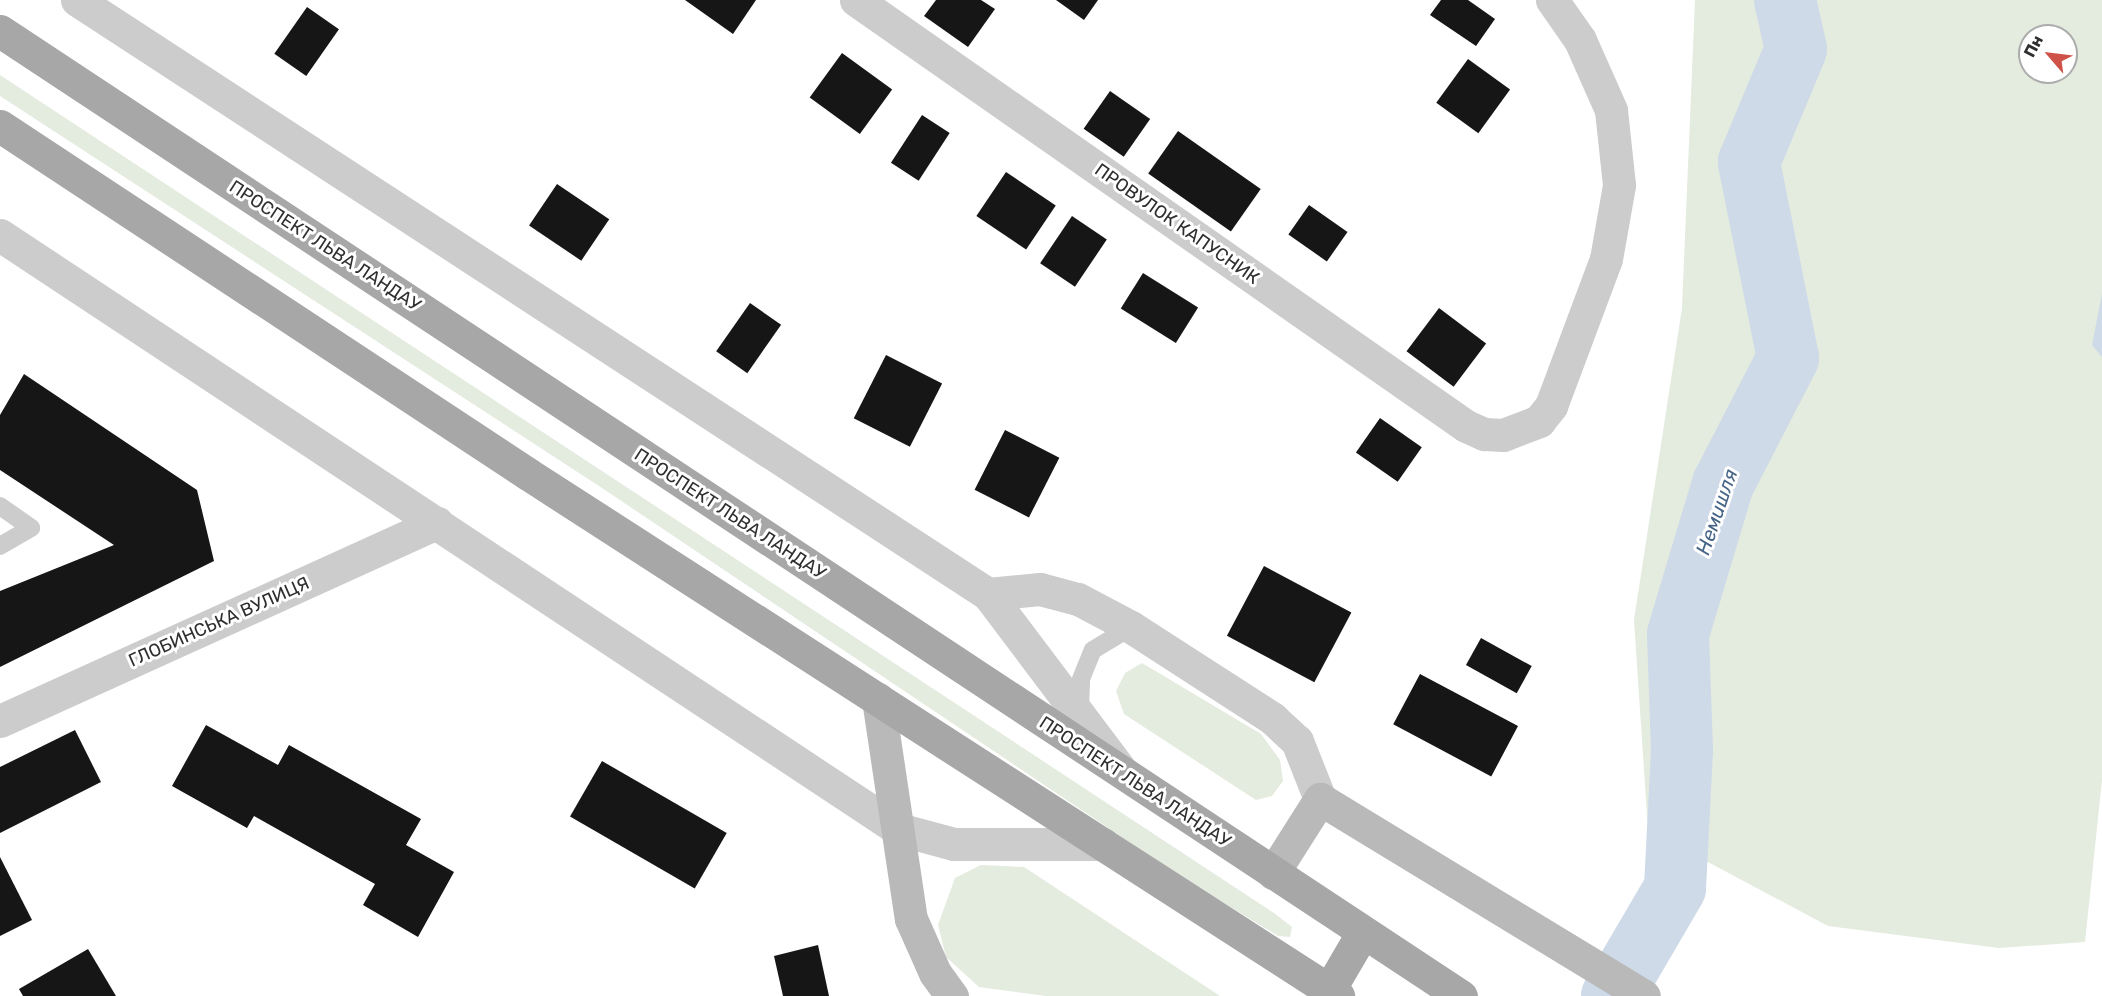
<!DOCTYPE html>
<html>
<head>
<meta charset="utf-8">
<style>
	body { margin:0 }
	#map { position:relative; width:2102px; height:996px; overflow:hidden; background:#fff; font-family:Rubik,sans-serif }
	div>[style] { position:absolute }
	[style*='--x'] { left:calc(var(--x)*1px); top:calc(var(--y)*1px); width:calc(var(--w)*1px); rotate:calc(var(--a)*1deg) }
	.green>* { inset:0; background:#e4ebdf }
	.water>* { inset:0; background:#cedae8 }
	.river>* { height:62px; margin:-31px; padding:0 31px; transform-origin:31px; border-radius:31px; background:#cedae8 }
	.building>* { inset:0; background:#161616; transform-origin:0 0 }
	.lane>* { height:18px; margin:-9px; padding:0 9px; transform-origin:9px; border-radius:9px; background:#ccc }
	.street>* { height:33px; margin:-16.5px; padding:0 16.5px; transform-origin:16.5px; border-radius:16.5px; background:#ccc }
	.secondary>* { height:33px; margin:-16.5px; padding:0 16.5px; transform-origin:16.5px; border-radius:16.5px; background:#b9b9b9 }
	.primary>* { height:33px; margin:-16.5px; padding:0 16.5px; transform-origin:16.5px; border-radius:16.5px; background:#a7a7a7 }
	span { translate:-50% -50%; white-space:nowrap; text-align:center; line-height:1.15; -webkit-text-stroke:6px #fff; paint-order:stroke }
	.street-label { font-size:18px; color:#2f2f2f }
	.water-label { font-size:20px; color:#476587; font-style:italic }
	.north { position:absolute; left:2018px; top:24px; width:60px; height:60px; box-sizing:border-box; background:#fff; border:2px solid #acacac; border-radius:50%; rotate:298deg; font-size:16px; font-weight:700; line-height:24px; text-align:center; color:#2f2f2f }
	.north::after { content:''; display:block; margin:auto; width:21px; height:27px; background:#cf5248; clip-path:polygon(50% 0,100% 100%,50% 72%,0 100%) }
</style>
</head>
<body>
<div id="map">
	<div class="green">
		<div style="clip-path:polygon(evenodd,1695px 0,2102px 0,2102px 780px,2085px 942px,1999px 948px,1828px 926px,1648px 830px,1634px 620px,1682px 308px,1695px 0,2030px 36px,2066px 36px,2066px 72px,2030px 72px,2030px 36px)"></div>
		<div style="clip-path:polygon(0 75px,1274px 913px,1292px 927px,1290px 937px,1278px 936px,1183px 878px,602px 488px,0 96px)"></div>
		<div style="clip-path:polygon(1142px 663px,1261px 734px,1280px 760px,1283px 781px,1272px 796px,1256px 800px,1124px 714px,1116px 691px,1125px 673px)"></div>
		<div style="clip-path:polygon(981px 865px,1024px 867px,1220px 996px,1046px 996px,979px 987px,946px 957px,938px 925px,955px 878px)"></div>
	</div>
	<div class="water">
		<div style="clip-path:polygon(2102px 294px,2102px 357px,2092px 345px)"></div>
	</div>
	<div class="river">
		<div style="--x:1612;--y:996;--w:125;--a:-59.7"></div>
		<div style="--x:1675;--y:888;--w:138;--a:-87.1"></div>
		<div style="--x:1682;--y:750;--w:116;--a:-92"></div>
		<div style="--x:1678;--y:634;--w:157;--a:-73.3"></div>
		<div style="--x:1723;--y:484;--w:142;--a:-62.7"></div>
		<div style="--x:1788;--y:358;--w:200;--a:-101.3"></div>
		<div style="--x:1749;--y:162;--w:122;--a:-67.4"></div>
		<div style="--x:1796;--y:49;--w:50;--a:-102.7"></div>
	</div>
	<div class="building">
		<div style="clip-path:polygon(685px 0,756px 0,733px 34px)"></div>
		<div style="clip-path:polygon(936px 0,981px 0,995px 9px,968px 47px,924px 16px)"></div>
		<div style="clip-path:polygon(1056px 0,1098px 0,1084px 20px)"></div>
		<div style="clip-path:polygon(1441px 0,1468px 0,1495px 19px,1476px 46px,1430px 15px)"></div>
		<div style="left:307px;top:7px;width:39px;height:57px;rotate:35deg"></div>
		<div style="left:842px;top:53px;width:62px;height:55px;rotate:36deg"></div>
		<div style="left:1468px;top:59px;width:52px;height:54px;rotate:36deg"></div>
		<div style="left:1110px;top:91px;width:49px;height:46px;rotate:35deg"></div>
		<div style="left:922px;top:115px;width:33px;height:57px;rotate:33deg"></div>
		<div style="left:1178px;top:131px;width:101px;height:52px;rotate:35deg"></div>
		<div style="left:1006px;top:172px;width:60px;height:53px;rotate:34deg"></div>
		<div style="left:557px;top:184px;width:63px;height:50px;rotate:34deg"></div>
		<div style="left:1309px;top:205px;width:47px;height:36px;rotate:35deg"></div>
		<div style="left:1072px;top:216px;width:42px;height:57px;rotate:34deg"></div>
		<div style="left:1143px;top:273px;width:65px;height:42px;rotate:32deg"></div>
		<div style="left:750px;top:303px;width:38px;height:59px;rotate:35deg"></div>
		<div style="left:1439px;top:308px;width:59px;height:54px;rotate:37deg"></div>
		<div style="left:886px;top:355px;width:63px;height:71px;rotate:27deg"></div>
		<div style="clip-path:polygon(24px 374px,197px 490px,214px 561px,0 667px,0 591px,114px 545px,0 470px,0 415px)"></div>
		<div style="left:1380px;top:418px;width:51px;height:42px;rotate:35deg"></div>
		<div style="left:1005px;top:430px;width:61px;height:67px;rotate:27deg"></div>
		<div style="left:1264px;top:566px;width:99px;height:79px;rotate:28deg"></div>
		<div style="left:1481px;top:638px;width:58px;height:31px;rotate:29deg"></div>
		<div style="left:1420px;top:674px;width:111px;height:57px;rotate:28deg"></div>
		<div style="clip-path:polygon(206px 725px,278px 765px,289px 745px,421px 819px,406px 845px,454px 872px,418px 937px,363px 905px,375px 884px,254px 816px,247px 828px,172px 786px)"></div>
		<div style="clip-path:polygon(75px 730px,101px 782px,0 833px,0 767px)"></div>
		<div style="left:602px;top:761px;width:144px;height:64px;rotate:30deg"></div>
		<div style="clip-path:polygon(0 857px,32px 920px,0 936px)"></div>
		<div style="clip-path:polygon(818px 945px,829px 996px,783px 996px,774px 956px)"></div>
		<div style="clip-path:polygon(88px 949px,116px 996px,23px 996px,19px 989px)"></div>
	</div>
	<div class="lane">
		<div style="--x:0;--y:506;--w:38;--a:35"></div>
		<div style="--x:31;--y:528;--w:36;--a:150"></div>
		<div style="--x:1080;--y:711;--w:32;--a:-88"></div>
		<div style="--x:1081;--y:679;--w:31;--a:-68"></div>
		<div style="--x:1093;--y:650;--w:44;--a:-31.2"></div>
	</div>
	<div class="street">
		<div style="--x:77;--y:0;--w:1088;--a:33.11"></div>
		<div style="--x:988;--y:594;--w:219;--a:53"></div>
		<div style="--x:856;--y:0;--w:744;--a:34.93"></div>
		<div style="--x:1466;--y:426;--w:20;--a:24"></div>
		<div style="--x:1484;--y:434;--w:19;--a:3"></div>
		<div style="--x:1503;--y:435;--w:39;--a:-21"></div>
		<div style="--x:1539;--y:421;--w:19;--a:-51"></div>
		<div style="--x:1551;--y:406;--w:157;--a:-69.5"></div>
		<div style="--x:1606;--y:259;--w:75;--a:-80"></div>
		<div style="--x:1619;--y:185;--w:75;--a:-96.1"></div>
		<div style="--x:1611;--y:110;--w:77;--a:-113.9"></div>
		<div style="--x:1580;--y:40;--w:49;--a:-125"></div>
		<div style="--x:0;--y:235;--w:1077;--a:33.48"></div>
		<div style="--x:898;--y:829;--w:58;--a:15"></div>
		<div style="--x:954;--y:844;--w:149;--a:0"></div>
		<div style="--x:988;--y:594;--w:52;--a:-5.5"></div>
		<div style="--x:1040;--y:589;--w:39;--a:15"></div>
		<div style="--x:1078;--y:599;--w:60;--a:27.8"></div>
		<div style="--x:1131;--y:627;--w:168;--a:32.8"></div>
		<div style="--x:1272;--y:718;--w:34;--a:43"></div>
		<div style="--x:1297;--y:741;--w:62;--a:68.4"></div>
		<div style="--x:0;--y:721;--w:480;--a:-24.4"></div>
	</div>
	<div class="secondary">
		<div style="--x:878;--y:699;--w:222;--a:81.5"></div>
		<div style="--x:911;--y:919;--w:59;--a:66"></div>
		<div style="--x:935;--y:973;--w:29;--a:54"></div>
		<div style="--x:1273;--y:873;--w:88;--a:-57.6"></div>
		<div style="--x:1320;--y:799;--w:379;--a:31.3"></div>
	</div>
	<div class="primary">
		<div style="--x:0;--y:31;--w:1751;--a:33.45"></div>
		<div style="--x:0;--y:126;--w:632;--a:33.39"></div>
		<div style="--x:528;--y:474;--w:964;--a:32.8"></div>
		<div style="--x:1329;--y:990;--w:67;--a:-59.6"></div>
	</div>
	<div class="street-label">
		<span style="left:1177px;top:224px;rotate:35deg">ПРОВУЛОК КАПУСНИК</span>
		<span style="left:325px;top:246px;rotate:33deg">ПРОСПЕКТ ЛЬВА ЛАНДАУ</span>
		<span style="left:730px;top:514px;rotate:33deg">ПРОСПЕКТ ЛЬВА ЛАНДАУ</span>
		<span style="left:219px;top:622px;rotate:-24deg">ГЛОБИНСЬКА ВУЛИЦЯ</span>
		<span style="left:1135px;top:782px;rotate:33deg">ПРОСПЕКТ ЛЬВА ЛАНДАУ</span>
	</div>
	<div class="water-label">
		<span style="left:1717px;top:512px;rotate:-71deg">Немишля</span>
	</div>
	<div class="north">Пн</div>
</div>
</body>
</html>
